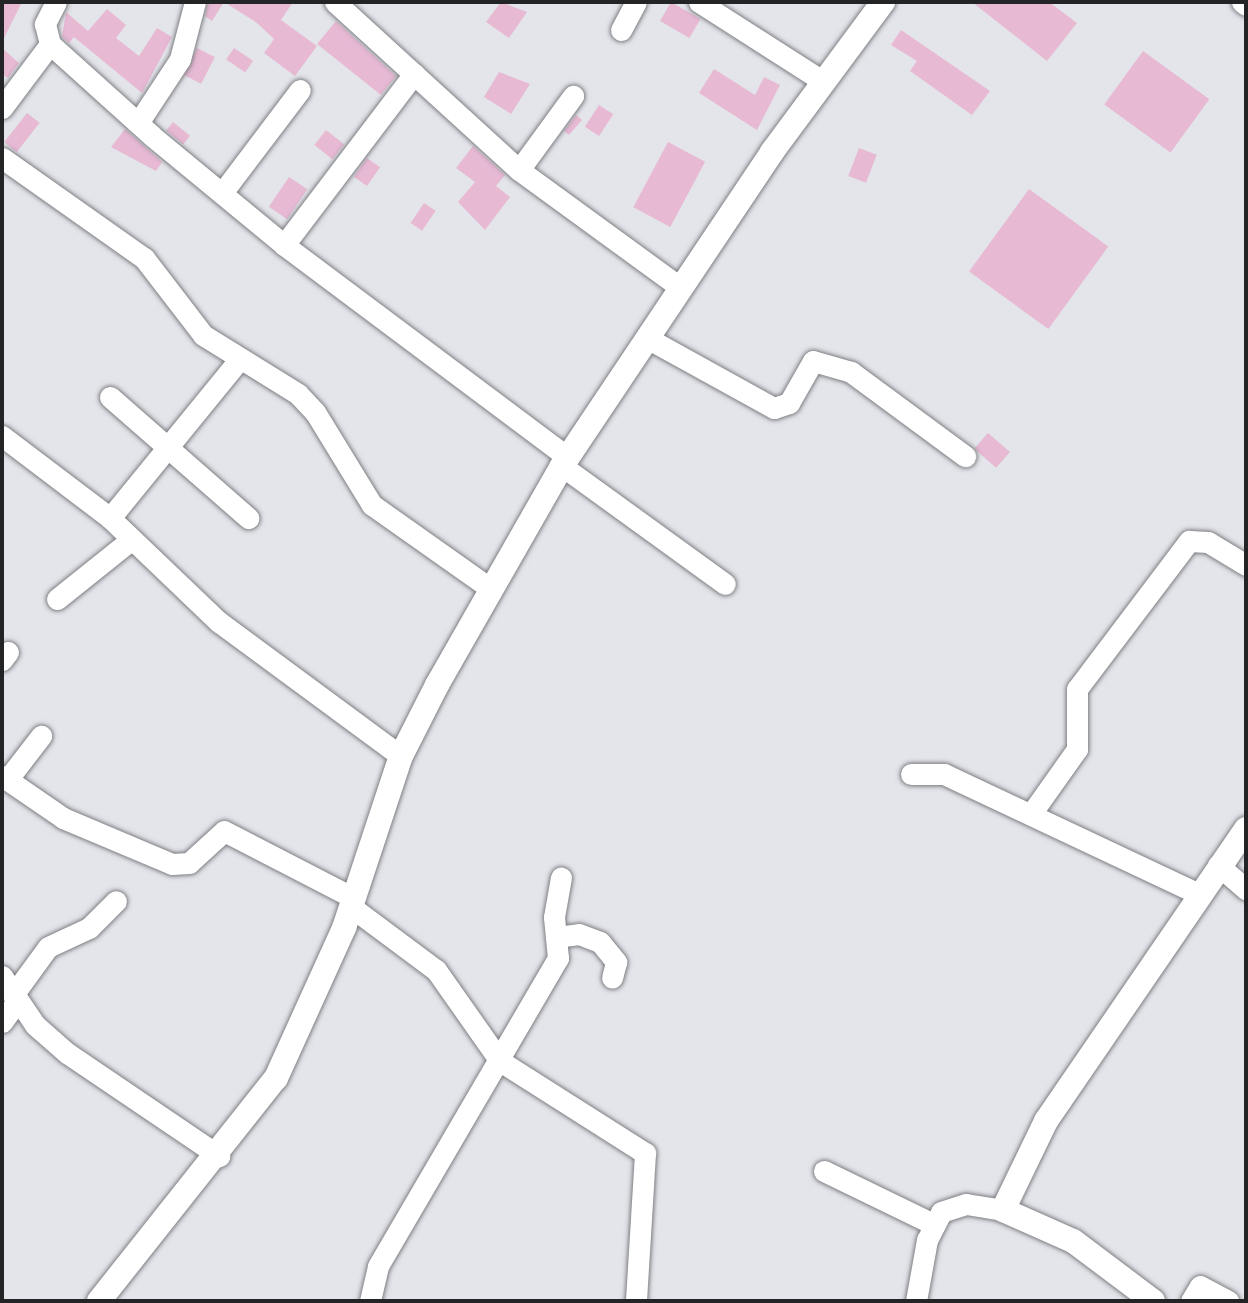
<!DOCTYPE html>
<html>
<head>
<meta charset="utf-8">
<style>
	body { margin:0 }
	#map { position:relative; width:1248px; height:1303px; overflow:hidden; background:#e4e5ea; font-family:Signika,sans-serif }
	div>[style] { position:absolute }
	[style*='--x'] { left:calc(var(--x)*1px); top:calc(var(--y)*1px); width:calc(var(--w)*1px); rotate:calc(var(--a)*1deg) }
	.building>* { inset:0; background:#e7b9d3; transform-origin:0 0 }
	.roads { filter:drop-shadow(0 0 2px #7d7f83) drop-shadow(0 0 2px #7d7f83) }
	.minor>* { height:21px; margin:-10.5px; padding:0 10.5px; transform-origin:10.5px; border-radius:10.5px; background:#fff }
	.tertiary>* { height:24px; margin:-12px; padding:0 12px; transform-origin:12px; border-radius:12px; background:#fff }
	span { translate:-50% -50%; white-space:nowrap; text-align:center; line-height:1.15; -webkit-text-stroke:7px #f1f2f7; paint-order:stroke }
	.frame { position:absolute; inset:0; border:4px solid #232425; pointer-events:none }
</style>
</head>
<body>
<div id="map">
	<div class="building">
		<div style="clip-path:polygon(2px 2px,22px 2px,2px 42px)"></div>
		<div style="clip-path:polygon(208px 2px,293px 2px,281px 20px,317px 46px,295px 76px,264px 53px,274px 39px,257px 23px,224px 2px,212px 21px,205px 16px)"></div>
		<div style="clip-path:polygon(501px 2px,527px 12px,509px 38px,486px 22px)"></div>
		<div style="left:671px;top:2px;width:34px;height:22px;rotate:30deg"></div>
		<div style="clip-path:polygon(972px 2px,1049px 2px,1077px 23px,1047px 61px)"></div>
		<div style="clip-path:polygon(107px 9px,126px 25px,116px 38px,139px 56px,157px 28px,172px 37px,142px 93px,74px 37px,69px 43px,62px 37px,66px 12px,88px 31px)"></div>
		<div style="clip-path:polygon(336px 21px,396px 76px,381px 95px,317px 44px)"></div>
		<div style="clip-path:polygon(901px 30px,990px 91px,972px 115px,910px 71px,917px 61px,891px 45px)"></div>
		<div style="clip-path:polygon(2px 48px,19px 63px,8px 78px,2px 74px)"></div>
		<div style="left:197px;top:48px;width:20px;height:30px;rotate:27deg"></div>
		<div style="left:234px;top:48px;width:23px;height:14px;rotate:34deg"></div>
		<div style="left:1143px;top:51px;width:82px;height:66px;rotate:36deg"></div>
		<div style="clip-path:polygon(714px 69px,755px 95px,764px 77px,780px 85px,757px 130px,699px 93px)"></div>
		<div style="clip-path:polygon(499px 72px,530px 84px,511px 114px,484px 97px)"></div>
		<div style="left:599px;top:105px;width:17px;height:26px;rotate:33deg"></div>
		<div style="left:27px;top:113px;width:16px;height:37px;rotate:38deg"></div>
		<div style="clip-path:polygon(576px 115px,582px 120px,569px 135px,564px 131px)"></div>
		<div style="left:173px;top:122px;width:22px;height:11px;rotate:39deg"></div>
		<div style="clip-path:polygon(125px 129px,162px 162px,156px 171px,111px 147px)"></div>
		<div style="left:326px;top:130px;width:23px;height:19px;rotate:38deg"></div>
		<div style="left:668px;top:142px;width:42px;height:74px;rotate:28deg"></div>
		<div style="clip-path:polygon(473px 146px,505px 175px,496px 186px,510px 197px,485px 230px,458px 202px,475px 182px,456px 168px)"></div>
		<div style="left:859px;top:148px;width:19px;height:30px;rotate:21deg"></div>
		<div style="left:367px;top:158px;width:16px;height:23px;rotate:35deg"></div>
		<div style="left:289px;top:177px;width:22px;height:36px;rotate:34deg"></div>
		<div style="left:1029px;top:189px;width:98px;height:102px;rotate:36deg"></div>
		<div style="left:424px;top:203px;width:14px;height:24px;rotate:34deg"></div>
		<div style="left:988px;top:433px;width:29px;height:21px;rotate:41deg"></div>
	</div>
	<div class="roads">
		<div class="minor">
			<div style="--x:56;--y:2;--w:25;--a:117"></div>
			<div style="--x:45;--y:24;--w:21;--a:76"></div>
			<div style="--x:50;--y:44;--w:137;--a:42"></div>
			<div style="--x:152;--y:136;--w:171;--a:39.5"></div>
			<div style="--x:284;--y:245;--w:354;--a:36.8"></div>
			<div style="--x:335;--y:2;--w:249;--a:42.4"></div>
			<div style="--x:519;--y:170;--w:200;--a:36.1"></div>
			<div style="--x:699;--y:2;--w:148;--a:32.6"></div>
			<div style="--x:1242;--y:2;--w:5;--a:37"></div>
			<div style="--x:621;--y:30;--w:32;--a:-62"></div>
			<div style="--x:2;--y:108;--w:80;--a:-53.1"></div>
			<div style="--x:138;--y:123;--w:77;--a:-56.7"></div>
			<div style="--x:180;--y:59;--w:59;--a:-75.3"></div>
			<div style="--x:2;--y:158;--w:174;--a:35.2"></div>
			<div style="--x:144;--y:258;--w:97;--a:52.5"></div>
			<div style="--x:203;--y:335;--w:112;--a:31.8"></div>
			<div style="--x:298;--y:394;--w:25;--a:47"></div>
			<div style="--x:315;--y:412;--w:109;--a:58.5"></div>
			<div style="--x:372;--y:505;--w:146;--a:35.2"></div>
			<div style="--x:519;--y:170;--w:92;--a:-53.9"></div>
			<div style="--x:222;--y:193;--w:129;--a:-52.9"></div>
			<div style="--x:284;--y:245;--w:215;--a:-52.8"></div>
			<div style="--x:647;--y:338;--w:145;--a:28.9"></div>
			<div style="--x:774;--y:408;--w:16;--a:-18"></div>
			<div style="--x:789;--y:403;--w:48;--a:-60.3"></div>
			<div style="--x:813;--y:361;--w:40;--a:16"></div>
			<div style="--x:851;--y:372;--w:142;--a:36.4"></div>
			<div style="--x:110;--y:397;--w:184;--a:41.2"></div>
			<div style="--x:2;--y:436;--w:136;--a:37.2"></div>
			<div style="--x:110;--y:518;--w:151;--a:43.7"></div>
			<div style="--x:219;--y:622;--w:226;--a:36.4"></div>
			<div style="--x:562;--y:466;--w:201;--a:35.9"></div>
			<div style="--x:110;--y:518;--w:203;--a:-50.8"></div>
			<div style="--x:57;--y:599;--w:96;--a:-38.7"></div>
			<div style="--x:2;--y:660;--w:10;--a:-53"></div>
			<div style="--x:911;--y:774;--w:33;--a:0"></div>
			<div style="--x:944;--y:774;--w:284;--a:25.2"></div>
			<div style="--x:2;--y:776;--w:74;--a:34.5"></div>
			<div style="--x:63;--y:818;--w:118;--a:22.9"></div>
			<div style="--x:172;--y:864;--w:17;--a:-3"></div>
			<div style="--x:189;--y:863;--w:47;--a:-42.4"></div>
			<div style="--x:224;--y:831;--w:146;--a:27.3"></div>
			<div style="--x:7;--y:780;--w:56;--a:-52.3"></div>
			<div style="--x:1031;--y:814;--w:80;--a:-54.7"></div>
			<div style="--x:1077;--y:749;--w:60;--a:-90"></div>
			<div style="--x:1077;--y:689;--w:186;--a:-52.9"></div>
			<div style="--x:1189;--y:541;--w:19;--a:3"></div>
			<div style="--x:1208;--y:542;--w:44;--a:31.2"></div>
			<div style="--x:1218;--y:865;--w:37;--a:41"></div>
			<div style="--x:350;--y:906;--w:107;--a:36.7"></div>
			<div style="--x:436;--y:970;--w:111;--a:54.9"></div>
			<div style="--x:500;--y:1061;--w:172;--a:32.4"></div>
			<div style="--x:645;--y:1153;--w:148;--a:93.5"></div>
			<div style="--x:556;--y:937;--w:23;--a:-7"></div>
			<div style="--x:579;--y:934;--w:22;--a:21"></div>
			<div style="--x:600;--y:942;--w:26;--a:51"></div>
			<div style="--x:616;--y:962;--w:16;--a:104"></div>
			<div style="--x:2;--y:976;--w:59;--a:56"></div>
			<div style="--x:35;--y:1025;--w:43;--a:41.2"></div>
			<div style="--x:67;--y:1053;--w:184;--a:34.1"></div>
			<div style="--x:13;--y:995;--w:59;--a:-53.9"></div>
			<div style="--x:48;--y:947;--w:45;--a:-24.9"></div>
			<div style="--x:89;--y:928;--w:38;--a:-45"></div>
			<div style="--x:2;--y:1022;--w:26;--a:-54"></div>
			<div style="--x:824;--y:1171;--w:123;--a:25.9"></div>
			<div style="--x:370;--y:1301;--w:36;--a:-77"></div>
			<div style="--x:378;--y:1266;--w:357;--a:-59.7"></div>
			<div style="--x:558;--y:958;--w:41;--a:-95.6"></div>
			<div style="--x:554;--y:917;--w:40;--a:-80"></div>
			<div style="--x:916;--y:1301;--w:62;--a:-79.8"></div>
			<div style="--x:927;--y:1240;--w:31;--a:-63"></div>
			<div style="--x:941;--y:1212;--w:26;--a:-18"></div>
			<div style="--x:966;--y:1204;--w:37;--a:9"></div>
			<div style="--x:1191;--y:1301;--w:17;--a:-59"></div>
			<div style="--x:1200;--y:1286;--w:32;--a:28"></div>
		</div>
		<div class="tertiary">
			<div style="--x:99;--y:1301;--w:285;--a:-51.6"></div>
			<div style="--x:276;--y:1078;--w:165;--a:-65.6"></div>
			<div style="--x:344;--y:928;--w:181;--a:-71.7"></div>
			<div style="--x:401;--y:756;--w:80;--a:-63.1"></div>
			<div style="--x:437;--y:685;--w:252;--a:-60.3"></div>
			<div style="--x:562;--y:466;--w:378;--a:-56.2"></div>
			<div style="--x:772;--y:152;--w:187;--a:-53.5"></div>
			<div style="--x:1153;--y:1301;--w:100;--a:-143.1"></div>
			<div style="--x:1073;--y:1241;--w:77;--a:-156.1"></div>
			<div style="--x:1003;--y:1210;--w:99;--a:-64.2"></div>
			<div style="--x:1046;--y:1121;--w:354;--a:-55.6"></div>
		</div>
	</div>
	<div class="frame"></div>
</div>
</body>
</html>
